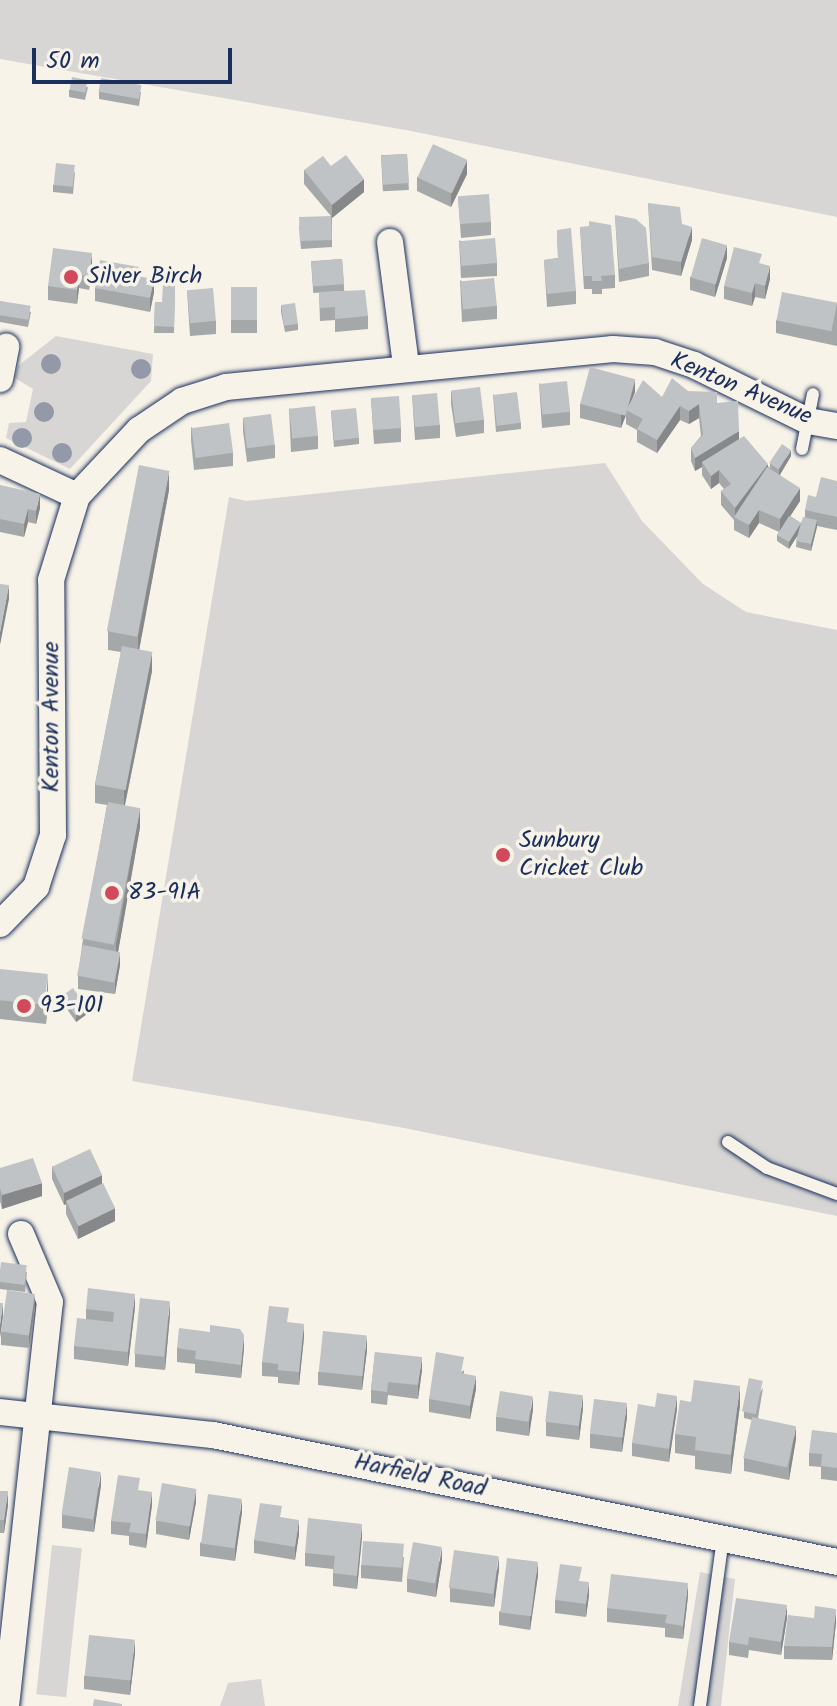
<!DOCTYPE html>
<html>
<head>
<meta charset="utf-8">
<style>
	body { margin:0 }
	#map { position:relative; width:837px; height:1706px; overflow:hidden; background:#f7f3e8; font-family:Kalam,sans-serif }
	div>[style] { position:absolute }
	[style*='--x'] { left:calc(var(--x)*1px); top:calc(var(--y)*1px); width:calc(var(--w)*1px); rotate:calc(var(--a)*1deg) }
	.green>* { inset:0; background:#d7d6d4; transform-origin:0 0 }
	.roads { filter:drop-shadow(0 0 2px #1b2f5e) drop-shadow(0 0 2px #1b2f5e) }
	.service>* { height:12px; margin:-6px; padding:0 6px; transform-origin:6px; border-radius:6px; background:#f7f3e8 }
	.minor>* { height:26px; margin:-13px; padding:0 13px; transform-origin:13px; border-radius:13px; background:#f7f3e8 }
	.trees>* { width:20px; height:20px; margin:-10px; border-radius:50%; background:#9399a9 }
	.wall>* { inset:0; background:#a5a8a9; transform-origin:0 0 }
	.shaded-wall>* { inset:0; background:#86888a }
	.building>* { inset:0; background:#c0c3c5; transform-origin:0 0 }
	.dots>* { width:22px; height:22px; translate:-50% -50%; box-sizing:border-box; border:4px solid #f7f3e8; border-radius:50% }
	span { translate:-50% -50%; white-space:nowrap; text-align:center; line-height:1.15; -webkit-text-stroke:7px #f7f3e8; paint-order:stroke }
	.poi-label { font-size:24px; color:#1b2f5e }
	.left { translate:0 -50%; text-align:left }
	.street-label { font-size:24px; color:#1b2f5e }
	.scale { position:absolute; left:32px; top:48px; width:200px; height:36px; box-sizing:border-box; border:4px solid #1b2f5e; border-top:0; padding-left:10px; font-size:24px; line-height:28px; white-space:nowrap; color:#1b2f5e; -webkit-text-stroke:6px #f7f3e8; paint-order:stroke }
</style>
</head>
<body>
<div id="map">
	<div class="green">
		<div style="clip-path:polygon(0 0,837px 0,837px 217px,411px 131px,0 59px)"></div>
		<div style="clip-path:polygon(56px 336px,153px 354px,151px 381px,70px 469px,6px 438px,9px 423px,26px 422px,33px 389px,15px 378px,18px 366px)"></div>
		<div style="clip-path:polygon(605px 463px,642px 521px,703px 584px,746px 612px,837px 630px,837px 1216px,399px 1127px,132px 1081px,229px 497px,246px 501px)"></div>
		<div style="left:52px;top:1545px;width:30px;height:150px;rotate:6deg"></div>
		<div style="clip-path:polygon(700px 1572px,735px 1579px,721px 1706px,678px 1706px)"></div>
		<div style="clip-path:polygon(261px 1679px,265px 1706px,220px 1706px,228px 1683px)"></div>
	</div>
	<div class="roads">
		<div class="service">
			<div style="--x:802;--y:449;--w:56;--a:-78.7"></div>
			<div style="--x:728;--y:1142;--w:47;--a:33.7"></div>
			<div style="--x:767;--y:1168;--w:75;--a:20.4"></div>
			<div style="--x:700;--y:1706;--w:169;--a:-82.2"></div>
		</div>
		<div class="minor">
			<div style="--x:390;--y:242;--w:124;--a:82.6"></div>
			<div style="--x:0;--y:379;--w:33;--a:-79"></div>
			<div style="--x:0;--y:460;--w:85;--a:25.1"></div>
			<div style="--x:0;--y:924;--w:52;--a:-45.8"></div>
			<div style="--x:36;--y:887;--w:55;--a:-71.9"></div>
			<div style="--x:53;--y:835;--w:255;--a:-90.4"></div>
			<div style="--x:51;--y:580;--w:88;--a:-72.8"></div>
			<div style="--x:77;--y:496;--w:91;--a:-46.8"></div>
			<div style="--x:139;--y:430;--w:52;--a:-34"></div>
			<div style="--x:182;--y:401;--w:46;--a:-17.7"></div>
			<div style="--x:226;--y:387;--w:389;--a:-5.6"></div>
			<div style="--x:613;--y:349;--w:42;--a:4.1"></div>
			<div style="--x:655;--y:352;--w:41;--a:18.4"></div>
			<div style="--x:694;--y:365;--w:127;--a:26.2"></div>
			<div style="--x:808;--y:421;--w:29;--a:10"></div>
			<div style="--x:0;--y:1412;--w:214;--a:6.2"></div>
			<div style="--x:213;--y:1435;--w:637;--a:11.5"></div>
			<div style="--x:6;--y:1706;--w:406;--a:-83.8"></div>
			<div style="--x:50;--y:1302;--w:74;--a:-113.1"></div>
		</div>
	</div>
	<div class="trees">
		<div style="left:51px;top:364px"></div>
		<div style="left:141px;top:369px"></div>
		<div style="left:44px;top:412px"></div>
		<div style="left:22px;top:438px"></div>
		<div style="left:62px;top:453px"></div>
	</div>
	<div class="wall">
		<div style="clip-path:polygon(88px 87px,85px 100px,69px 97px,69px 90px)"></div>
		<div style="clip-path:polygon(99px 92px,141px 92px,139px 106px,99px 99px)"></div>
		<div style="left:407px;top:154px;width:36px;height:26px;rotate:87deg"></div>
		<div style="clip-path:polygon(331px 166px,364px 192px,332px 218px,332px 247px,301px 249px,299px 226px,331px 216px,304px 184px,304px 170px)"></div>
		<div style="clip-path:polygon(75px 172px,73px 194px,53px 192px,53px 185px)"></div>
		<div style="clip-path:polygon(467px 174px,451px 207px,417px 191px,417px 177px)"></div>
		<div style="clip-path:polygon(458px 197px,491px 222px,491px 235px,461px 238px)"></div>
		<div style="clip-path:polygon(648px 203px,682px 224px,692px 240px,681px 276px,652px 270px)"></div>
		<div style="clip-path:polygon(615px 215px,649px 263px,649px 276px,619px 282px)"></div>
		<div style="clip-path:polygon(580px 227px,615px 275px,615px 288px,602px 289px,602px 294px,592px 294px,592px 289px,584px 289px)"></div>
		<div style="clip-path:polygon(557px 230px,576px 291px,576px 304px,547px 307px,544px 260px,558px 258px)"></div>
		<div style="clip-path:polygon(459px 240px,497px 263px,497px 276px,461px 278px)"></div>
		<div style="clip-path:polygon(727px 258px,715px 297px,690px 290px,690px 277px)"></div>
		<div style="left:342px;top:259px;width:32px;height:31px;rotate:86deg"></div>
		<div style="clip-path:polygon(762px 264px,770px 279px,765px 299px,755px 297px,752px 306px,724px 299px,724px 286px)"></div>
		<div style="clip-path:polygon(92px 266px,89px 290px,79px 288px,77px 304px,48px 300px,48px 286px)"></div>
		<div style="clip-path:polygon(139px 277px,154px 292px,150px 312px,95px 301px,95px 288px)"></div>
		<div style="clip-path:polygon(460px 280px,497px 306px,497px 319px,462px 322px)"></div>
		<div style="clip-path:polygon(175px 284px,174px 333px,154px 333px,155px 302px,162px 302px)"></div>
		<div style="left:231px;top:287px;width:26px;height:46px"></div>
		<div style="clip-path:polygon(187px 290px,216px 321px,216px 334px,190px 336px)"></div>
		<div style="clip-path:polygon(319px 292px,368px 316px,368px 329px,335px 332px,335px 320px,320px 321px)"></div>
		<div style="clip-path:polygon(0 301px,31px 312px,28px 327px,0 322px)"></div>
		<div style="clip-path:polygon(837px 303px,837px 346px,776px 333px,776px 320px)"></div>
		<div style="clip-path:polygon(281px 305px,298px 324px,298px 330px,285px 332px,281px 312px)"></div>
		<div style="clip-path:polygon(539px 383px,570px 412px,570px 425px,542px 428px)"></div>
		<div style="clip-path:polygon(451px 391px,484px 420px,484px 433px,456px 437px,451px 404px)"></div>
		<div style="clip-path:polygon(688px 391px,717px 403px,739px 439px,770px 468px,770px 464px,791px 456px,780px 475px,800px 501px,790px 516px,801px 523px,805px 517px,805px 510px,816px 497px,837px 481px,837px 530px,817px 526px,811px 551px,796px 547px,797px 536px,789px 549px,777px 541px,777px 535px,779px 532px,759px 523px,749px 538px,734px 530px,734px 520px,721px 505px,721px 491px,724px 489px,719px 483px,711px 489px,702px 475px,702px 467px,695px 471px,691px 461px,691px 448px,701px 436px,699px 418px,689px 424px,680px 420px,657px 453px,637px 442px,637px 430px,626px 424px,626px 415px,621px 428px,580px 418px,580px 404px,635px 392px,631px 401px,662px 397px)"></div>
		<div style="clip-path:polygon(493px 394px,521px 423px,521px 429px,496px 432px)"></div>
		<div style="clip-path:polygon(412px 395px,440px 425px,440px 438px,415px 440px)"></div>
		<div style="clip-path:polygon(371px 399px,401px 428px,401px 442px,374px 444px)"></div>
		<div style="clip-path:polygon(289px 408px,318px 436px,318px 449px,291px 452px)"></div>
		<div style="clip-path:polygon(331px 411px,359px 438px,359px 444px,334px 447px)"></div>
		<div style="clip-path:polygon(243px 418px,275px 445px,275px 458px,247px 462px,243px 431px)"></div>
		<div style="clip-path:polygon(191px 427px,233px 453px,233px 466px,194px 470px,191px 440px)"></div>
		<div style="clip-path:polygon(0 485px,40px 508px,36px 524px,28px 522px,24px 537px,0 532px)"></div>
		<div style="clip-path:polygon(169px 490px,139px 649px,152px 671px,125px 805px,140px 827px,118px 951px,120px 965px,115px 994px,78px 989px,78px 976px,83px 939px,107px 805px,95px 803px,95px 784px,121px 652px,108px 650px,108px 631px)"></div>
		<div style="clip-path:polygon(0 969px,48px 993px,46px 1024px,0 1019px)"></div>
		<div style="clip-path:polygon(62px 996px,87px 1014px,76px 1022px,62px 1002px)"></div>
		<div style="clip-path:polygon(52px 1166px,102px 1184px,115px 1221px,78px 1239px,66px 1214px,66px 1204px,64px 1205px,52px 1179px)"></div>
		<div style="clip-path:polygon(0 1168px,42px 1196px,2px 1209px,0 1201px)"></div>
		<div style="clip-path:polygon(0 1271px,27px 1272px,25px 1292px,0 1289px)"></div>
		<div style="clip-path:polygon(35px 1307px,29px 1348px,1px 1345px,1px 1332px)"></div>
		<div style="clip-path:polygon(135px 1307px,128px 1366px,74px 1359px,74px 1346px,86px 1319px,86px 1309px)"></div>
		<div style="clip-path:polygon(170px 1314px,165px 1370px,135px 1367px,135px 1354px)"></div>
		<div style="clip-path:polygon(288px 1322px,304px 1337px,299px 1385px,278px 1383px,278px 1377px,262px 1376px,262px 1362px)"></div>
		<div style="clip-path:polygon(177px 1348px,244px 1348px,241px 1378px,195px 1373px,195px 1364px,177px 1362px)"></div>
		<div style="clip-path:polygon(367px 1350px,362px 1390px,318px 1385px,318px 1372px)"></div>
		<div style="clip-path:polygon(375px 1352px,422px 1370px,418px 1399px,388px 1395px,387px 1405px,371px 1403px,371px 1390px)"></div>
		<div style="clip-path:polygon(464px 1370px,464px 1374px,476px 1389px,470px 1419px,429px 1412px,429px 1399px)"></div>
		<div style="clip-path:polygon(763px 1388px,758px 1418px,796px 1439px,789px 1480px,744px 1471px,744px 1458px,752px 1420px,744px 1418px,744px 1412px)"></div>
		<div style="clip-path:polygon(740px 1405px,731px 1474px,695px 1469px,695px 1456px,675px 1453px,675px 1434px)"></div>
		<div style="clip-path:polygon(583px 1408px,579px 1440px,546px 1436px,546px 1422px)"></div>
		<div style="clip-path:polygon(533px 1409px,529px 1436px,496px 1431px,496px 1417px)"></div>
		<div style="clip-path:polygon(677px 1409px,669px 1462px,632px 1456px,632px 1443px)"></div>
		<div style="clip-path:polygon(627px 1417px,622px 1452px,590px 1448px,590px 1434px)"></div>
		<div style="clip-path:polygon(837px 1433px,837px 1481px,821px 1479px,821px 1467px,809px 1466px,809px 1453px)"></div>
		<div style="clip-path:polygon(101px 1485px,94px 1532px,62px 1528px,62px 1514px)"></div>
		<div style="clip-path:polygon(0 1491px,8px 1505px,4px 1533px,0 1533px)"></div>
		<div style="clip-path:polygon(140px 1491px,152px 1505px,146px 1548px,129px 1545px,129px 1536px,111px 1534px,111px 1521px)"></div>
		<div style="clip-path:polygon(196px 1502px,189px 1540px,156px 1534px,156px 1521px)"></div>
		<div style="clip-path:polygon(242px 1512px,235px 1561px,200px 1556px,200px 1543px)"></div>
		<div style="clip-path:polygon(282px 1518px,299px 1534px,295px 1560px,254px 1553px,254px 1540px)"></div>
		<div style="clip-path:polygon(362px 1537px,357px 1589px,333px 1586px,333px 1569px,305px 1566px,305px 1553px)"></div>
		<div style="clip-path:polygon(404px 1557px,402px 1582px,361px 1578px,361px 1565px)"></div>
		<div style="clip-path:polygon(442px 1560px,436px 1597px,407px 1592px,407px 1579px)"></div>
		<div style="clip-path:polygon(499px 1569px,494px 1607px,450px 1602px,450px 1588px)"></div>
		<div style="clip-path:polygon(538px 1575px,530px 1630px,499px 1625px,499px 1612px)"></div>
		<div style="clip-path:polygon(581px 1581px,589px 1595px,586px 1617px,555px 1613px,555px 1600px)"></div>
		<div style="clip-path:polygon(688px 1596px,683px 1639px,665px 1637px,665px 1628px,607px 1622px,607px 1608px)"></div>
		<div style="clip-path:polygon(787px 1618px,781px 1655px,749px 1650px,748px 1658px,729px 1655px,729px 1642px)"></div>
		<div style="clip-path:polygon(814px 1618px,836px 1622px,832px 1660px,784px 1659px,784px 1646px)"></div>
		<div style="clip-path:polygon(135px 1653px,130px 1695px,84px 1689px,84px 1676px)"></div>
	</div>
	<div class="shaded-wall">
		<div style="clip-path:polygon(467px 160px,467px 174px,451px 207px,451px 193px)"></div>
		<div style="clip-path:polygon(364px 179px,364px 192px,332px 218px,332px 205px)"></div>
		<div style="clip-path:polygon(692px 227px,692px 240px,681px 276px,681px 262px)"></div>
		<div style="clip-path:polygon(727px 245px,727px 258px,715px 297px,715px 284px)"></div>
		<div style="clip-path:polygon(92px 253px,92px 266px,89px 290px,89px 276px)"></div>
		<div style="clip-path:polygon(770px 266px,770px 279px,765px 299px,765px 286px)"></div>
		<div style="clip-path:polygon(79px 275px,79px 288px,77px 304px,77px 290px)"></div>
		<div style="clip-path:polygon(154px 279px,154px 292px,150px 312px,150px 298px)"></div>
		<div style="clip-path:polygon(755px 283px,755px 297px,752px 306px,752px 293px)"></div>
		<div style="clip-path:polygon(635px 379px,635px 392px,628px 411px,626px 410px,626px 415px,621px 428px,621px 415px)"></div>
		<div style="clip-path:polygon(699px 404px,699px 418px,689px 424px,689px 411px)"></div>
		<div style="clip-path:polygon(680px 406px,680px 420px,657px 453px,657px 440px)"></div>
		<div style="clip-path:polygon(739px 431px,739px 444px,702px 462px,702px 467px,695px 471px,695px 458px)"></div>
		<div style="clip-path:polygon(791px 450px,791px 456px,779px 476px,779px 470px)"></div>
		<div style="clip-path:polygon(768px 464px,768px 477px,735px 517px,735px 508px)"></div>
		<div style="clip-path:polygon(719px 470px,719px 483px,711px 489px,711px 476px)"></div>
		<div style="clip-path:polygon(169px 471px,169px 490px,138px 656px,138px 637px)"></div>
		<div style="clip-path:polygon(800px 488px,800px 501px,780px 532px,780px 519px)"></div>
		<div style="clip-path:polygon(40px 494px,40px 508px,36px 524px,36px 511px)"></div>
		<div style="clip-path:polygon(28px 509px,28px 522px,24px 537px,24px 524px)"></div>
		<div style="clip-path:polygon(759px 510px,759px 523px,749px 538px,749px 525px)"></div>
		<div style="clip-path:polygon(817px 520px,817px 527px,811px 551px,811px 544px)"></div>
		<div style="clip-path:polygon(801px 523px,801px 530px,789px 549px,789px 542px)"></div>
		<div style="clip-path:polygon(9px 585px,9px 599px,0 645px,0 632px)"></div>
		<div style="clip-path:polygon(152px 652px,152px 671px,124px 809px,124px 789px)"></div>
		<div style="clip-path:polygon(140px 808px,140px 827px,116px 964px,116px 945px)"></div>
		<div style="clip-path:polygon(120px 952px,120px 965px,115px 994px,115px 981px)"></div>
		<div style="clip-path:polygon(48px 974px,48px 993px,46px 1024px,46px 1005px)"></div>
		<div style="clip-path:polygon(87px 1007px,87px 1014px,76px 1022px,76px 1015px)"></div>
		<div style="clip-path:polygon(102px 1175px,102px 1188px,66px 1201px,66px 1204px,64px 1205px,64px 1192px)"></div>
		<div style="clip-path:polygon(42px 1183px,42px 1196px,2px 1209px,2px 1195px)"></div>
		<div style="clip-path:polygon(115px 1208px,115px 1221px,78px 1239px,78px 1226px)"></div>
		<div style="clip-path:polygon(35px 1294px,35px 1307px,29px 1348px,29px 1335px)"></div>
		<div style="clip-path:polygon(135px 1294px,135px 1307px,128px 1366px,128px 1352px)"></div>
		<div style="clip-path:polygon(170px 1301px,170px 1314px,165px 1370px,165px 1357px)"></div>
		<div style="clip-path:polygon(3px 1303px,3px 1317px,0 1338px,0 1325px)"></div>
		<div style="clip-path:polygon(304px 1324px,304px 1337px,299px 1385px,299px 1372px)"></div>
		<div style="clip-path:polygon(244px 1335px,244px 1348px,241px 1378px,241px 1365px)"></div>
		<div style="clip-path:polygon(367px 1336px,367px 1350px,362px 1390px,362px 1377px)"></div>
		<div style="clip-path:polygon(422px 1357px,422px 1370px,418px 1399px,418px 1385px)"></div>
		<div style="clip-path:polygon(476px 1376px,476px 1389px,470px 1419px,470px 1406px)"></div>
		<div style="clip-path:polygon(740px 1386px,740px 1405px,731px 1474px,731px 1455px)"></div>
		<div style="clip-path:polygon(583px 1395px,583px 1408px,579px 1440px,579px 1426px)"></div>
		<div style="clip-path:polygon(533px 1396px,533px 1409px,529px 1436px,529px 1423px)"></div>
		<div style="clip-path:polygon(677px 1396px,677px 1409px,669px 1462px,669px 1449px)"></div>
		<div style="clip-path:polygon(627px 1403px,627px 1417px,622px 1452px,622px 1438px)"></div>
		<div style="clip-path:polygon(796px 1426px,796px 1439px,789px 1480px,789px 1466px)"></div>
		<div style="clip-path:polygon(101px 1472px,101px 1485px,94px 1532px,94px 1519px)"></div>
		<div style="clip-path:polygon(196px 1489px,196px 1502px,189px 1540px,189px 1527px)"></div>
		<div style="clip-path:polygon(8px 1491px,8px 1505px,4px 1533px,4px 1520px)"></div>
		<div style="clip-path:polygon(152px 1492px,152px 1505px,146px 1548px,146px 1534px)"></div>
		<div style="clip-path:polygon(242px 1499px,242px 1512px,235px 1561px,235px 1548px)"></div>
		<div style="clip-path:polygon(299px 1520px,299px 1534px,295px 1560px,295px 1547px)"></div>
		<div style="clip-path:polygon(362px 1524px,362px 1537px,357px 1589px,357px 1576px)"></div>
		<div style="clip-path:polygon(442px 1547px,442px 1560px,436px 1597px,436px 1584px)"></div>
		<div style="clip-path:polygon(499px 1556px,499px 1569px,494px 1607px,494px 1593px)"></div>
		<div style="clip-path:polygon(538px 1562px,538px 1575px,530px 1630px,530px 1617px)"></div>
		<div style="clip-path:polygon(589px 1582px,589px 1595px,586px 1617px,586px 1604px)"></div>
		<div style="clip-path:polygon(688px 1583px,688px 1596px,683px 1639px,683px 1626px)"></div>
		<div style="clip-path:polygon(787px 1605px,787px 1618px,781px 1655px,781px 1642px)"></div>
		<div style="clip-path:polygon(836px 1609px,836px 1622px,832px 1660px,832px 1647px)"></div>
		<div style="clip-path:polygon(135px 1640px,135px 1653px,130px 1695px,130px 1682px)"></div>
	</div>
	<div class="building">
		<div style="left:72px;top:77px;width:16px;height:13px;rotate:11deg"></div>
		<div style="left:101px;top:78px;width:41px;height:14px;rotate:10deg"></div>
		<div style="left:433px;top:144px;width:38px;height:37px;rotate:25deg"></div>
		<div style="left:407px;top:154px;width:29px;height:26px;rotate:86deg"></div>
		<div style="clip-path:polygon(346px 155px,364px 179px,332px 205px,304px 170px,323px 156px,331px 166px)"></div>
		<div style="left:56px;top:163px;width:19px;height:22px;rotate:6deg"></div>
		<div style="left:489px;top:194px;width:28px;height:31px;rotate:86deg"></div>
		<div style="clip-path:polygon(648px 203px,680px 207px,682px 224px,692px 227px,681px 262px,652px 257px)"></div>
		<div style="clip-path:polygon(615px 215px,636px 219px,646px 228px,649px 263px,619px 269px)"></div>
		<div style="left:331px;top:216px;width:24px;height:32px;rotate:88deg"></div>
		<div style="clip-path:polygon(589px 221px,611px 225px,615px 275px,601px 276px,602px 281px,592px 281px,592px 276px,584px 276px,580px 227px,589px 226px)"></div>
		<div style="clip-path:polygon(571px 228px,576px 291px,547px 294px,544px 260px,558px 258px,557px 230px)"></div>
		<div style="left:495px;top:238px;width:25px;height:36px;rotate:85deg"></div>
		<div style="left:702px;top:238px;width:26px;height:41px;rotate:16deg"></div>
		<div style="clip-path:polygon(734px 247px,762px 254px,759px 263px,770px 266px,765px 286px,755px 283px,752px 293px,724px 286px)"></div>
		<div style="clip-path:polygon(53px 248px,92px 253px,89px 276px,79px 275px,77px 290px,48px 286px)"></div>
		<div style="left:342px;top:259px;width:25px;height:31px;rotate:85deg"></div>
		<div style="clip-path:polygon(100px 260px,139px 267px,137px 276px,154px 279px,150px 298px,95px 288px)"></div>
		<div style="left:494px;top:278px;width:28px;height:34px;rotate:84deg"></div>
		<div style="clip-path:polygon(163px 284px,175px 284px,174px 327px,154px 326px,155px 302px,162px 302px)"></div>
		<div style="left:231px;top:287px;width:26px;height:33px"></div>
		<div style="left:213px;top:288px;width:33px;height:26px;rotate:85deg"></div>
		<div style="clip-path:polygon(365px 290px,368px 316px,335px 319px,335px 307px,320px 308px,319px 292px)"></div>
		<div style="left:782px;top:292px;width:56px;height:29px;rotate:11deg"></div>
		<div style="left:0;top:301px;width:31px;height:14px;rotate:9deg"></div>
		<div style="left:295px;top:303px;width:21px;height:14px;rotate:82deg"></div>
		<div style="left:590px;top:367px;width:47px;height:38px;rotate:15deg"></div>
		<div style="clip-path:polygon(672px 378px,688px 391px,717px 392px,717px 403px,738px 401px,739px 431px,695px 458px,691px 448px,703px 435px,699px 404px,689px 411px,680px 406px,657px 440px,637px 429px,643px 419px,626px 410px,643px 380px,662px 397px)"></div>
		<div style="left:567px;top:381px;width:31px;height:28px;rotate:84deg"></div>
		<div style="left:480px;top:387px;width:33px;height:29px;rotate:83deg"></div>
		<div style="left:517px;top:392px;width:31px;height:24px;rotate:83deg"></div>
		<div style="left:437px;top:393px;width:32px;height:25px;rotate:85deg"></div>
		<div style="left:399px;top:396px;width:32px;height:28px;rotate:86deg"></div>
		<div style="left:315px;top:406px;width:30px;height:26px;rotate:84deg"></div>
		<div style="left:356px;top:408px;width:30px;height:25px;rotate:84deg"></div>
		<div style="left:271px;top:414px;width:31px;height:28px;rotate:83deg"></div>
		<div style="left:229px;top:423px;width:30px;height:38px;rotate:82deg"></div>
		<div style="clip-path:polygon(744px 436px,768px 464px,735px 508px,721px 491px,731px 484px,719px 470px,711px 476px,702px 462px)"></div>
		<div style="left:782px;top:444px;width:11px;height:23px;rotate:34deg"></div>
		<div style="left:139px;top:465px;width:31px;height:169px;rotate:11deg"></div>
		<div style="clip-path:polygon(767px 467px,800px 488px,780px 519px,759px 510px,749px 525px,734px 517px)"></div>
		<div style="clip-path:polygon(821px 477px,837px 481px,837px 517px,805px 510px,808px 495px,816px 497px)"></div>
		<div style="clip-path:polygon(0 485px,40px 494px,36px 511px,28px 509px,24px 524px,0 519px)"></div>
		<div style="clip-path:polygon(789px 516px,801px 523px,803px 517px,817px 520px,811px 544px,796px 541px,801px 523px,789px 542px,777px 535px)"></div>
		<div style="clip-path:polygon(0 584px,9px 585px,0 632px)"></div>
		<div style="left:122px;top:646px;width:31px;height:141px;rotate:11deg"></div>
		<div style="left:108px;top:802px;width:33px;height:139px;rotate:11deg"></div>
		<div style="left:83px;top:945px;width:38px;height:31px;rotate:11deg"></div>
		<div style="left:0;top:969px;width:48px;height:31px;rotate:6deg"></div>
		<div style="left:73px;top:988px;width:24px;height:14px;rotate:54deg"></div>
		<div style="left:90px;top:1149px;width:29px;height:42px;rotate:65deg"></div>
		<div style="clip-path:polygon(33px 1158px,42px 1183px,2px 1195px,0 1188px,0 1168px)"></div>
		<div style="left:103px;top:1183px;width:28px;height:41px;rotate:64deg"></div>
		<div style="left:1px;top:1262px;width:26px;height:20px;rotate:7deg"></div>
		<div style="clip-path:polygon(88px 1288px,135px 1294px,128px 1352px,74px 1346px,77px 1318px,113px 1322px,114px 1312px,86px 1309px)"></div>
		<div style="left:7px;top:1290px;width:28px;height:42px;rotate:8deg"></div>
		<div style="left:140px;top:1298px;width:30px;height:56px;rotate:6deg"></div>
		<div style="clip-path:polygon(0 1303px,3px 1303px,0 1325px)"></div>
		<div style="clip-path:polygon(269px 1306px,289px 1308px,287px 1322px,304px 1324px,299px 1372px,278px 1370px,278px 1364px,262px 1362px)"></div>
		<div style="clip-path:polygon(210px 1325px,240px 1329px,244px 1335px,241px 1365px,195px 1359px,196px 1351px,177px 1348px,179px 1328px,210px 1332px)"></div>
		<div style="left:323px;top:1331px;width:44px;height:41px;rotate:6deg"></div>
		<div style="clip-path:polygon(375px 1352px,422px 1357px,418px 1385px,388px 1382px,387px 1392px,371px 1390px)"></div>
		<div style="clip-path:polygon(436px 1352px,464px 1357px,461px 1373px,476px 1376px,470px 1406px,429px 1399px)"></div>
		<div style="left:749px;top:1378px;width:14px;height:34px;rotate:12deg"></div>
		<div style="clip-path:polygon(694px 1380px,740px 1386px,731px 1455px,695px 1450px,696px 1437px,675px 1434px,680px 1400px,691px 1402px)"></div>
		<div style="left:500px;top:1391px;width:33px;height:26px;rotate:9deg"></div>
		<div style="left:549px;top:1391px;width:34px;height:31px;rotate:7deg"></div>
		<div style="clip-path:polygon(657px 1393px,677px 1396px,669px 1449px,632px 1443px,638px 1404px,655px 1407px)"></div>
		<div style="left:594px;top:1399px;width:33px;height:35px;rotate:7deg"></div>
		<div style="left:752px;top:1417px;width:45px;height:42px;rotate:12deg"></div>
		<div style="clip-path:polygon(812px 1430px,837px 1433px,837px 1468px,821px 1466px,822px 1454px,809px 1453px)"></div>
		<div style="left:69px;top:1467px;width:32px;height:48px;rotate:9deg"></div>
		<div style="clip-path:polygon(118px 1475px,140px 1478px,138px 1490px,152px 1492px,146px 1534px,129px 1532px,131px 1523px,111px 1521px)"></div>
		<div style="left:162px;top:1483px;width:35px;height:38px;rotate:10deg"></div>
		<div style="clip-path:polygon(0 1491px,8px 1491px,4px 1520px,0 1520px)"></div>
		<div style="left:208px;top:1494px;width:34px;height:50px;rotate:8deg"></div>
		<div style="clip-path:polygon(260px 1503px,282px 1506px,280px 1517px,299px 1520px,295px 1547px,254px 1540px)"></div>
		<div style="clip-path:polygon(308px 1518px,362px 1524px,357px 1576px,333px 1573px,335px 1556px,305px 1553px)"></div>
		<div style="left:363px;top:1541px;width:41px;height:24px;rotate:4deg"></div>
		<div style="left:413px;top:1542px;width:29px;height:37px;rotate:10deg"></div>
		<div style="left:454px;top:1550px;width:45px;height:38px;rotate:8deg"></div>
		<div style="left:507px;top:1558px;width:31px;height:55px;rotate:7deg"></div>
		<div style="clip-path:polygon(560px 1564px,582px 1567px,579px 1581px,589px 1582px,586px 1604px,555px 1600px)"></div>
		<div style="clip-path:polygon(611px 1574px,688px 1583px,683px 1626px,665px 1623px,667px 1615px,607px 1608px)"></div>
		<div style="clip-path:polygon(736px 1598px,787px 1605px,781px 1642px,749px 1637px,748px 1645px,729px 1642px)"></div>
		<div style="clip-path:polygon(815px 1606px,836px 1609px,832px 1647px,784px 1646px,788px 1615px,814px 1618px)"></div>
		<div style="left:89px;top:1635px;width:46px;height:41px;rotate:6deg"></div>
		<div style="clip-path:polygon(94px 1699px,122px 1704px,122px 1706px,93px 1706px)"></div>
	</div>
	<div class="dots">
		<div style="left:71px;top:277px;background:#d1495b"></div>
		<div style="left:503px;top:855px;background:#d1495b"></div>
		<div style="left:112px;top:893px;background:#d1495b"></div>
		<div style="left:24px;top:1006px;background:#d1495b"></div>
	</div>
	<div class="poi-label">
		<span class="left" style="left:87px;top:277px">Silver Birch</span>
		<span class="left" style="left:519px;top:855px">Sunbury<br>Cricket Club</span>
		<span class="left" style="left:128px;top:893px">83-91A</span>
		<span class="left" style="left:40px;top:1006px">93-101</span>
	</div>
	<div class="street-label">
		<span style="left:741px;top:389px;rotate:23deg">Kenton Avenue</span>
		<span style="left:52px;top:717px;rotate:-90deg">Kenton Avenue</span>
		<span style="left:420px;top:1476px;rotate:12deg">Harfield Road</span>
	</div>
	<div class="scale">50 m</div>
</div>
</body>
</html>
